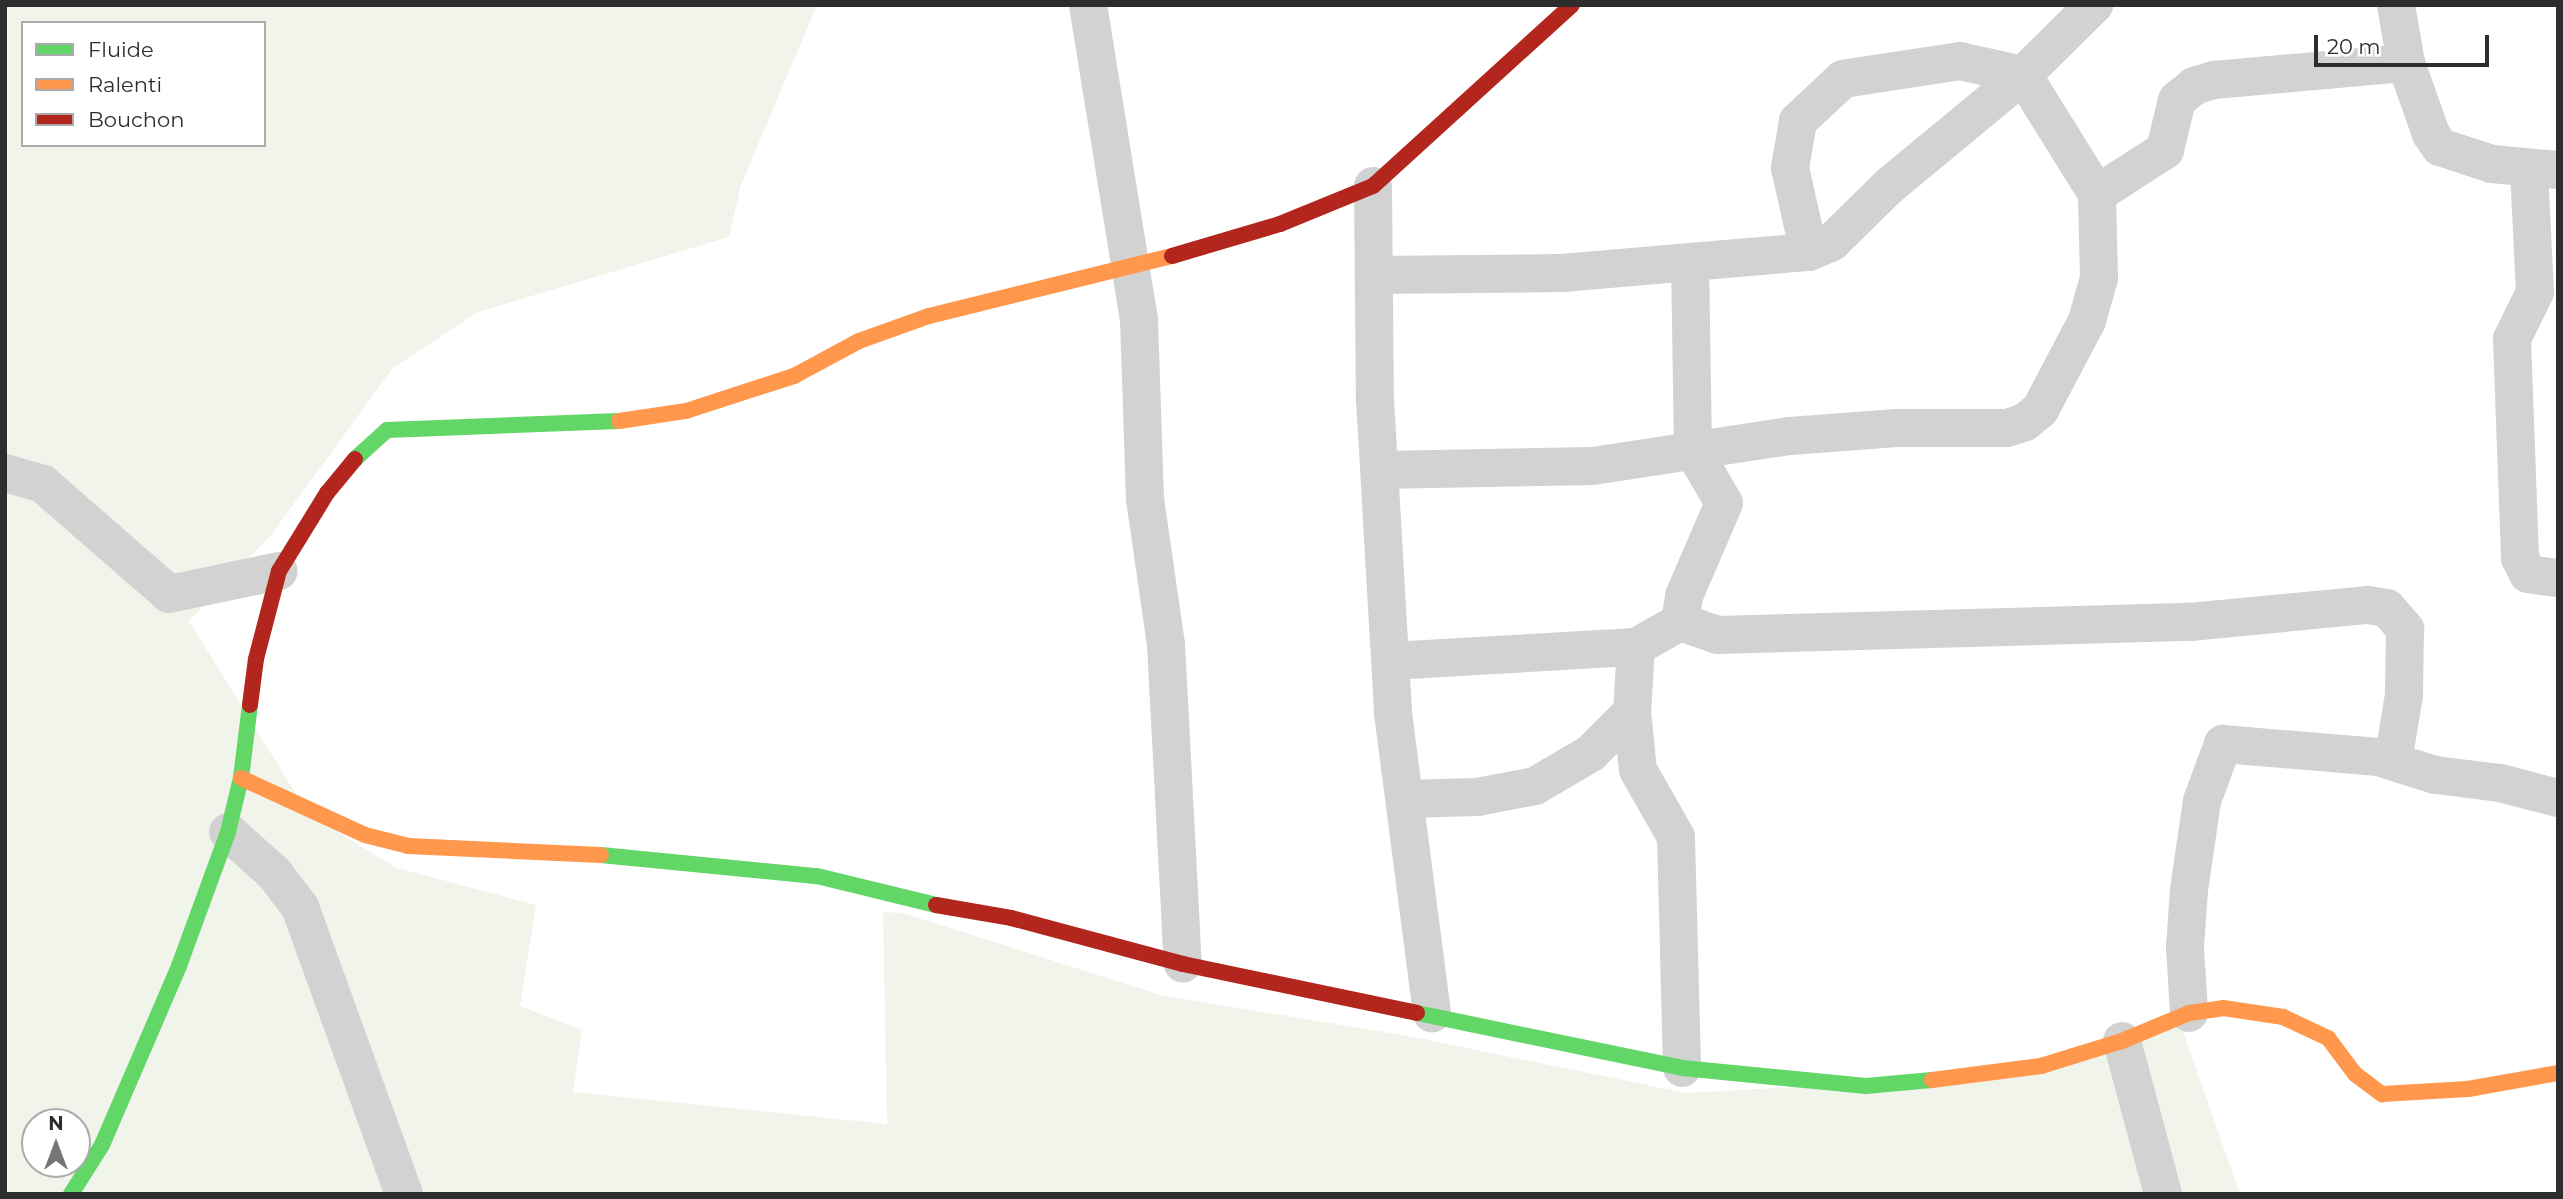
<!DOCTYPE html>
<html>
<head>
<meta charset="utf-8">
<style>
	body { margin:0 }
	#map { position:relative; width:2563px; height:1199px; overflow:hidden; background:#fff; font-family:Montserrat,sans-serif }
	div>[style] { position:absolute }
	[style*='--x'] { left:calc(var(--x)*1px); top:calc(var(--y)*1px); width:calc(var(--w)*1px); rotate:calc(var(--a)*1deg) }
	.green>* { inset:0; background:#f1f4eb }
	.street>* { height:38px; margin:-19px; padding:0 19px; transform-origin:19px; border-radius:19px; background:#d2d2d2 }
	.fast>* { height:16px; margin:-8px; padding:0 8px; transform-origin:8px; border-radius:8px; background:#63d668 }
	.slow>* { height:16px; margin:-8px; padding:0 8px; transform-origin:8px; border-radius:8px; background:#ff974d }
	.jam>* { height:16px; margin:-8px; padding:0 8px; transform-origin:8px; border-radius:8px; background:#b3261e }
	span { translate:-50% -50%; white-space:nowrap; text-align:center; line-height:1.15; -webkit-text-stroke:7px #fff; paint-order:stroke }
	.frame { position:absolute; inset:0; border:7px solid #2d2d2d; pointer-events:none }
	.legend { position:absolute; left:21px; top:21px; width:245px; height:126px; box-sizing:border-box; background:#fff; border:2px solid #ababab; margin:0; padding:9px 12px; list-style:none; font-size:21px; color:#2d2d2d }
	.legend li { display:flex; align-items:center; gap:14px; height:35px }
	.legend b { width:35px; border:2px solid #ababab }
	.north { position:absolute; left:21px; top:1108px; width:70px; height:70px; box-sizing:border-box; background:#fff; border:2px solid #ababab; border-radius:50%; rotate:0deg; font-size:19px; font-weight:700; line-height:28px; text-align:center; color:#2d2d2d }
	.north::after { content:''; display:block; margin:auto; width:24px; height:32px; background:#767676; clip-path:polygon(50% 0,100% 100%,50% 72%,0 100%) }
	.scale { position:absolute; left:2314px; top:35px; width:175px; height:32px; box-sizing:border-box; border:4px solid #2d2d2d; border-top:0; padding-left:9px; font-size:21px; line-height:24px; white-space:nowrap; color:#2d2d2d; -webkit-text-stroke:5px #fff; paint-order:stroke }
</style>
</head>
<body>
<div id="map">
	<div class="green">
		<div style="clip-path:polygon(evenodd,5px 5px,817px 5px,741px 185px,729px 237px,478px 312px,393px 368px,271px 535px,189px 621px,309px 815px,397px 868px,536px 905px,520px 1006px,582px 1030px,573px 1092px,887px 1124px,883px 912px,903px 913px,1161px 995px,1408px 1036px,1686px 1093px,2029px 1074px,2178px 1017px,2240px 1194px,5px 1194px,5px 5px,23px 23px,264px 23px,264px 145px,23px 145px,23px 23px,5px 5px,35px 1122px,77px 1122px,77px 1164px,35px 1164px,35px 1122px)"></div>
	</div>
	<div class="street">
		<div style="--x:1088;--y:5;--w:318;--a:80.8"></div>
		<div style="--x:1139;--y:319;--w:180;--a:88.1"></div>
		<div style="--x:1145;--y:499;--w:147;--a:81.8"></div>
		<div style="--x:1166;--y:644;--w:320;--a:87"></div>
		<div style="--x:2396;--y:5;--w:59;--a:80.2"></div>
		<div style="--x:2406;--y:63;--w:75;--a:70.6"></div>
		<div style="--x:2431;--y:134;--w:16;--a:55"></div>
		<div style="--x:2440;--y:147;--w:55;--a:18.1"></div>
		<div style="--x:2492;--y:164;--w:66;--a:5.2"></div>
		<div style="--x:2529;--y:170;--w:122;--a:87.2"></div>
		<div style="--x:2535;--y:292;--w:52;--a:116.1"></div>
		<div style="--x:2512;--y:339;--w:219;--a:87.9"></div>
		<div style="--x:2520;--y:558;--w:18;--a:63"></div>
		<div style="--x:2528;--y:574;--w:30;--a:8"></div>
		<div style="--x:1373;--y:186;--w:213;--a:89.5"></div>
		<div style="--x:1375;--y:399;--w:315;--a:86.7"></div>
		<div style="--x:1393;--y:713;--w:303;--a:82.6"></div>
		<div style="--x:2097;--y:194;--w:81;--a:-32.9"></div>
		<div style="--x:2165;--y:150;--w:51;--a:-76.5"></div>
		<div style="--x:2177;--y:100;--w:22;--a:-39"></div>
		<div style="--x:2194;--y:86;--w:21;--a:-17"></div>
		<div style="--x:2214;--y:80;--w:193;--a:-5.1"></div>
		<div style="--x:1374;--y:275;--w:188;--a:-0.6"></div>
		<div style="--x:1562;--y:273;--w:248;--a:-4.9"></div>
		<div style="--x:1809;--y:252;--w:25;--a:-23"></div>
		<div style="--x:1832;--y:242;--w:80;--a:-44.5"></div>
		<div style="--x:1889;--y:186;--w:174;--a:-39.6"></div>
		<div style="--x:2023;--y:75;--w:100;--a:-44.6"></div>
		<div style="--x:1380;--y:470;--w:213;--a:-1.1"></div>
		<div style="--x:1593;--y:466;--w:199;--a:-8.7"></div>
		<div style="--x:1790;--y:436;--w:107;--a:-4.3"></div>
		<div style="--x:1897;--y:428;--w:110;--a:0"></div>
		<div style="--x:2007;--y:428;--w:19;--a:-18"></div>
		<div style="--x:2025;--y:422;--w:19;--a:-39"></div>
		<div style="--x:2040;--y:410;--w:101;--a:-62.2"></div>
		<div style="--x:2087;--y:321;--w:45;--a:-74.4"></div>
		<div style="--x:2099;--y:278;--w:84;--a:-91.4"></div>
		<div style="--x:2097;--y:194;--w:140;--a:-121.9"></div>
		<div style="--x:2023;--y:75;--w:65;--a:-167.5"></div>
		<div style="--x:1960;--y:61;--w:118;--a:171.3"></div>
		<div style="--x:1843;--y:79;--w:62;--a:137"></div>
		<div style="--x:1798;--y:121;--w:48;--a:99.7"></div>
		<div style="--x:1790;--y:168;--w:86;--a:77.3"></div>
		<div style="--x:5;--y:473;--w:40;--a:16"></div>
		<div style="--x:43;--y:484;--w:167;--a:41.1"></div>
		<div style="--x:169;--y:594;--w:112;--a:-11.8"></div>
		<div style="--x:1680;--y:622;--w:26;--a:-81"></div>
		<div style="--x:1684;--y:596;--w:101;--a:-66.7"></div>
		<div style="--x:1724;--y:503;--w:61;--a:-120.3"></div>
		<div style="--x:1693;--y:450;--w:187;--a:-90.9"></div>
		<div style="--x:1636;--y:647;--w:65;--a:93.5"></div>
		<div style="--x:1632;--y:712;--w:58;--a:84.1"></div>
		<div style="--x:1638;--y:770;--w:77;--a:60.4"></div>
		<div style="--x:1676;--y:837;--w:231;--a:88.5"></div>
		<div style="--x:1391;--y:661;--w:245;--a:-3.3"></div>
		<div style="--x:1636;--y:647;--w:51;--a:-29.6"></div>
		<div style="--x:1680;--y:622;--w:40;--a:18.9"></div>
		<div style="--x:1718;--y:635;--w:472;--a:-1.6"></div>
		<div style="--x:2190;--y:622;--w:179;--a:-5.5"></div>
		<div style="--x:2368;--y:605;--w:19;--a:9"></div>
		<div style="--x:2387;--y:608;--w:28;--a:49"></div>
		<div style="--x:2405;--y:629;--w:66;--a:90.9"></div>
		<div style="--x:2404;--y:695;--w:67;--a:99.5"></div>
		<div style="--x:1407;--y:799;--w:70;--a:-1.6"></div>
		<div style="--x:1477;--y:797;--w:59;--a:-10.7"></div>
		<div style="--x:1535;--y:786;--w:65;--a:-30.5"></div>
		<div style="--x:1591;--y:753;--w:58;--a:-45"></div>
		<div style="--x:228;--y:832;--w:62;--a:41.7"></div>
		<div style="--x:274;--y:873;--w:43;--a:52.6"></div>
		<div style="--x:300;--y:907;--w:305;--a:70.1"></div>
		<div style="--x:2189;--y:1013;--w:66;--a:-93.5"></div>
		<div style="--x:2185;--y:947;--w:57;--a:-86"></div>
		<div style="--x:2189;--y:890;--w:90;--a:-81.7"></div>
		<div style="--x:2202;--y:801;--w:61;--a:-69.8"></div>
		<div style="--x:2223;--y:744;--w:156;--a:4.8"></div>
		<div style="--x:2378;--y:757;--w:60;--a:17.5"></div>
		<div style="--x:2435;--y:775;--w:65;--a:7"></div>
		<div style="--x:2500;--y:783;--w:60;--a:14.5"></div>
		<div style="--x:2122;--y:1041;--w:158;--a:75"></div>
	</div>
	<div class="fast">
		<div style="--x:355;--y:459;--w:43;--a:-42.2"></div>
		<div style="--x:387;--y:430;--w:232;--a:-2.2"></div>
		<div style="--x:601;--y:855;--w:217;--a:5.6"></div>
		<div style="--x:817;--y:876;--w:122;--a:13.7"></div>
		<div style="--x:1417;--y:1013;--w:271;--a:11.7"></div>
		<div style="--x:1682;--y:1068;--w:185;--a:5.6"></div>
		<div style="--x:1866;--y:1086;--w:66;--a:-5.2"></div>
		<div style="--x:71;--y:1194;--w:58;--a:-57.7"></div>
		<div style="--x:102;--y:1145;--w:195;--a:-66.7"></div>
		<div style="--x:179;--y:966;--w:143;--a:-69.9"></div>
		<div style="--x:228;--y:832;--w:56;--a:-76.5"></div>
		<div style="--x:241;--y:778;--w:74;--a:-83"></div>
	</div>
	<div class="slow">
		<div style="--x:619;--y:421;--w:68;--a:-8.5"></div>
		<div style="--x:686;--y:411;--w:114;--a:-18"></div>
		<div style="--x:794;--y:376;--w:74;--a:-28.3"></div>
		<div style="--x:859;--y:341;--w:74;--a:-19.7"></div>
		<div style="--x:929;--y:316;--w:250;--a:-13.9"></div>
		<div style="--x:241;--y:778;--w:136;--a:24.7"></div>
		<div style="--x:365;--y:835;--w:44;--a:14.3"></div>
		<div style="--x:408;--y:846;--w:193;--a:2.7"></div>
		<div style="--x:1932;--y:1080;--w:110;--a:-7.3"></div>
		<div style="--x:2041;--y:1066;--w:85;--a:-17.2"></div>
		<div style="--x:2122;--y:1041;--w:73;--a:-22.7"></div>
		<div style="--x:2189;--y:1013;--w:34;--a:-8"></div>
		<div style="--x:2223;--y:1008;--w:61;--a:8.5"></div>
		<div style="--x:2283;--y:1017;--w:50;--a:25"></div>
		<div style="--x:2328;--y:1038;--w:45;--a:53.1"></div>
		<div style="--x:2355;--y:1074;--w:34;--a:37"></div>
		<div style="--x:2382;--y:1094;--w:86;--a:-3.3"></div>
		<div style="--x:2468;--y:1089;--w:91;--a:-10.1"></div>
	</div>
	<div class="jam">
		<div style="--x:1172;--y:256;--w:113;--a:-16.5"></div>
		<div style="--x:1280;--y:224;--w:100;--a:-22.2"></div>
		<div style="--x:1373;--y:186;--w:269;--a:-42.3"></div>
		<div style="--x:250;--y:705;--w:46;--a:-82.6"></div>
		<div style="--x:256;--y:659;--w:91;--a:-75.4"></div>
		<div style="--x:279;--y:571;--w:92;--a:-58.4"></div>
		<div style="--x:327;--y:493;--w:44;--a:-50.5"></div>
		<div style="--x:936;--y:905;--w:76;--a:9.8"></div>
		<div style="--x:1011;--y:918;--w:178;--a:15"></div>
		<div style="--x:1183;--y:964;--w:239;--a:11.8"></div>
	</div>
	<div class="frame"></div>
	<ul class="legend">
	<li><b style="height:9px;background:#63d668"></b>Fluide</li>
	<li><b style="height:9px;background:#ff974d"></b>Ralenti</li>
	<li><b style="height:9px;background:#b3261e"></b>Bouchon</li>
	</ul>
	<div class="north">N</div>
	<div class="scale">20 m</div>
</div>
</body>
</html>
